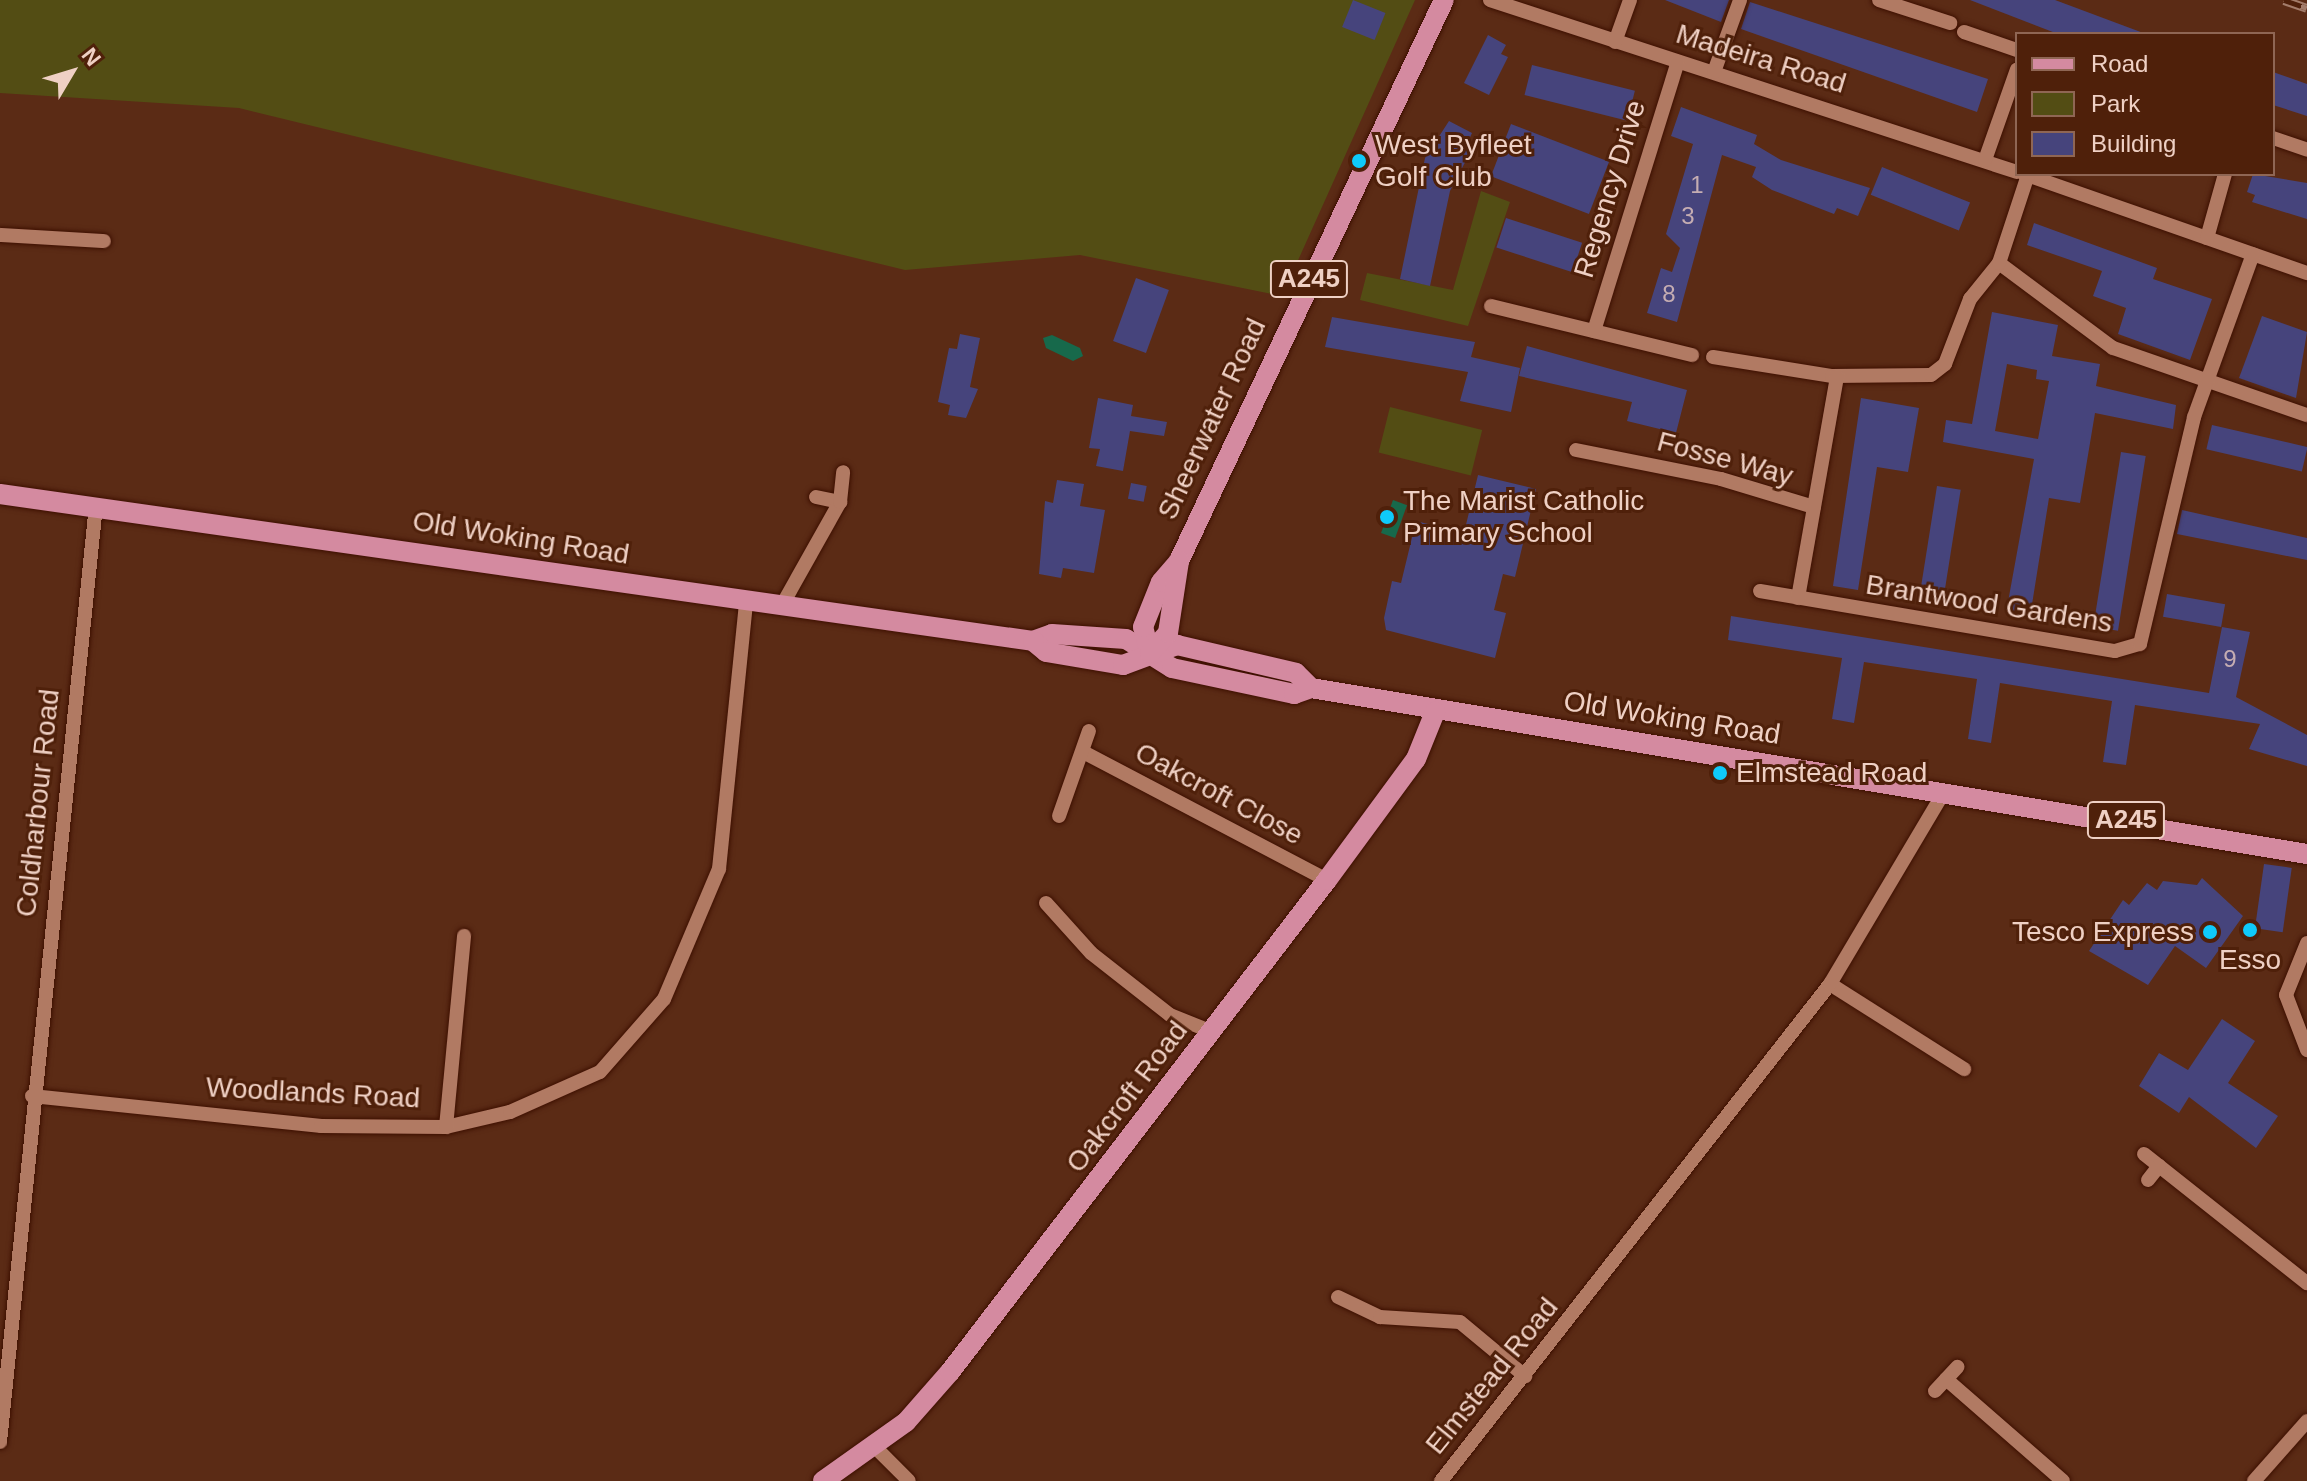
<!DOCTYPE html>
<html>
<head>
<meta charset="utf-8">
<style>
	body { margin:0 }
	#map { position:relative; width:2307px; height:1481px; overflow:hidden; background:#5b2b15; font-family:Helvetica,sans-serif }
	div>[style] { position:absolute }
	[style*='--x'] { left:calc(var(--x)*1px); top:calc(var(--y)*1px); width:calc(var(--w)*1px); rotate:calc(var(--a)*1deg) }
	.green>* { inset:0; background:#534d14; transform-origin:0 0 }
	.water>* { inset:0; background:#17694b; transform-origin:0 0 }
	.building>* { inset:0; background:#46447c; transform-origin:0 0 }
	.roads { filter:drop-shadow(0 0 2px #3e1000) drop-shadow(0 0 2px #3e1000) }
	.minor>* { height:14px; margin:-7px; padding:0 7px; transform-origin:7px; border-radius:7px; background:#b17a63 }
	.major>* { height:20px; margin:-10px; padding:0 10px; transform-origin:10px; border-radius:10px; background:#d48aa0 }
	.rail>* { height:9px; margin-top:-4.5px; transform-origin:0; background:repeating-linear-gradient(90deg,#4f200a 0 18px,#a37c6a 0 36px); box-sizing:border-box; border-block:2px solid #a37c6a }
	.dots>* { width:22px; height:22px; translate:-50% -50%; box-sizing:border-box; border:4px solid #4f200a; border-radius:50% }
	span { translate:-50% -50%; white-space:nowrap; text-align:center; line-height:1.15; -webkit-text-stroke:6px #4f200a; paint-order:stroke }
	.number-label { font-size:24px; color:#c5adb2 }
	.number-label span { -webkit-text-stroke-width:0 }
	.shield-label span { padding:2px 6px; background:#4f200a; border:2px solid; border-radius:6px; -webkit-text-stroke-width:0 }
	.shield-label { font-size:26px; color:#efd0c4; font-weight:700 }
	.street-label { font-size:28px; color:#efd0c4 }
	.poi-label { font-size:28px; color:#efd0c4 }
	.left { translate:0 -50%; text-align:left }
	.right { translate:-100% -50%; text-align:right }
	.legend { position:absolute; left:2015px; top:32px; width:260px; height:144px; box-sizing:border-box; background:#4f200a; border:2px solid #8f6654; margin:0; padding:10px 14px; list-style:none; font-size:24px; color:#efd0c4 }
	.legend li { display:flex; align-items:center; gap:16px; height:40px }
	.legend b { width:40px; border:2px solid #8f6654 }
	.north { position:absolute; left:32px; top:32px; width:80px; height:80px; -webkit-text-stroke:6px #4f200a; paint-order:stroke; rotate:52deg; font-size:22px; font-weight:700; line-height:32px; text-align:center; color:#efd0c4 }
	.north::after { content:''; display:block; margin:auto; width:28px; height:36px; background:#efd0c4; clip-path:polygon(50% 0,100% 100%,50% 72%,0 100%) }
</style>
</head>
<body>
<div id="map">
	<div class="green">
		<div style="clip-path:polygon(0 0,1415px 0,1282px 296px,1080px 255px,905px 270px,239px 108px,0 93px)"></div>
		<div style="clip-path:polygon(1481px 191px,1510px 202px,1468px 326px,1360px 300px,1367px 273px,1453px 290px)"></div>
		<div style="left:1390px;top:407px;width:95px;height:47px;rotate:14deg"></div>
	</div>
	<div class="water">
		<div style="clip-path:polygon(1052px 335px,1080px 348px,1083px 356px,1073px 361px,1046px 348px,1043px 338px)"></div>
		<div style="left:1393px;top:500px;width:15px;height:35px;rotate:20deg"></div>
	</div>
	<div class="building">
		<div style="left:1353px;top:0;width:35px;height:29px;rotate:22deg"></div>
		<div style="clip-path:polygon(1665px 0,1729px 0,1721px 22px)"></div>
		<div style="clip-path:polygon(1970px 0,2055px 0,2146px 34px,2058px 34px)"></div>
		<div style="clip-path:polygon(1750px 2px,1988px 79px,1977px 112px,1741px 29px)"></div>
		<div style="clip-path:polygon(1488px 35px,1506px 45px,1501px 54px,1508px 57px,1489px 95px,1464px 83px)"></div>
		<div style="left:1532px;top:65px;width:106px;height:31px;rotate:14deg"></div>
		<div style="clip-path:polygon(2273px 72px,2307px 84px,2307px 116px,2273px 105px)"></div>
		<div style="clip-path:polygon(1681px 107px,1757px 135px,1754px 144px,1781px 160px,1870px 188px,1858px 216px,1837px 208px,1834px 214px,1772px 190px,1752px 177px,1756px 167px,1722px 155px,1677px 322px,1647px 313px,1661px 268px,1672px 272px,1680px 248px,1666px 234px,1693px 144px,1671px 136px)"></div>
		<div style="clip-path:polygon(1449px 121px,1472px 133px,1466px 146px,1472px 149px,1450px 191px,1430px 286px,1400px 279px,1425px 158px)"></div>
		<div style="left:1511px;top:124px;width:105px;height:56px;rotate:21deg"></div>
		<div style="left:1882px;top:167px;width:95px;height:30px;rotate:22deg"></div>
		<div style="clip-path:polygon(2253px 174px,2307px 183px,2307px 219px,2252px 202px,2255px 195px,2247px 192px)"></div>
		<div style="left:1506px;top:218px;width:80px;height:31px;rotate:18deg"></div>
		<div style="clip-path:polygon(2034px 223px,2157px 268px,2153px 279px,2212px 299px,2190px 360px,2118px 334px,2126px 308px,2093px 296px,2102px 271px,2027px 245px)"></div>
		<div style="left:1136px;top:278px;width:35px;height:67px;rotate:20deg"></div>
		<div style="clip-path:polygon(evenodd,1992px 312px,2058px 325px,2052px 356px,2100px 364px,2096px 386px,2176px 405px,2173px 429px,2095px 413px,2080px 503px,2049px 498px,2030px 617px,2006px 613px,2034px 459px,1943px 442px,1946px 420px,1972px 424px,1992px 312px,2007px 364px,2037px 370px,2036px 379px,2049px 381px,2038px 439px,1995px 431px,2007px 364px)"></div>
		<div style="clip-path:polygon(2262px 316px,2307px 332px,2296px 398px,2239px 378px)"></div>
		<div style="clip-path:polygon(1332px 317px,1475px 342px,1471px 357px,1520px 368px,1511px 412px,1460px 401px,1468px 372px,1325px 347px)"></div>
		<div style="clip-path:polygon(960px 334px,980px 338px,970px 387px,978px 389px,966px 418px,948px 415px,950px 405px,938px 402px,949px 348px,957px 349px)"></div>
		<div style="clip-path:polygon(1527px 346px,1687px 390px,1676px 433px,1627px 421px,1632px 402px,1519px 376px)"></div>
		<div style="clip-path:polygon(1098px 398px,1133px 405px,1131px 416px,1167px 422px,1164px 436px,1130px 431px,1123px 471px,1096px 466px,1100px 449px,1089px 448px)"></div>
		<div style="clip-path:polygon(1861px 398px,1919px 408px,1908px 472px,1877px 467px,1858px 590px,1833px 586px)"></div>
		<div style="left:2212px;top:425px;width:98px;height:25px;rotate:13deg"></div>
		<div style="left:2121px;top:452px;width:25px;height:177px;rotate:9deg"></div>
		<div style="clip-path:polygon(1478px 475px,1536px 489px,1515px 577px,1503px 574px,1494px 610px,1506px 613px,1495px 658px,1386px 630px,1384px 618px,1392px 581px,1401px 583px,1416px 521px,1464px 533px)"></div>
		<div style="clip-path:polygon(1057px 480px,1084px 484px,1080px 506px,1105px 510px,1094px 573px,1063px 568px,1061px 578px,1039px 574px,1045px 501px,1053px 503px)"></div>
		<div style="left:1131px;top:483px;width:16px;height:16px;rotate:11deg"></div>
		<div style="left:1937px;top:486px;width:24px;height:114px;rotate:9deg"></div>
		<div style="clip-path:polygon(2182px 510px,2307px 538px,2307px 560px,2177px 534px)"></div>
		<div style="left:2167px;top:594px;width:59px;height:23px;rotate:10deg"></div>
		<div style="clip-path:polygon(1731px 616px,2209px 693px,2222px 627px,2250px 632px,2236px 697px,2307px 735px,2307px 766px,2249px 749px,2260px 724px,2135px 705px,2126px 765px,2103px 762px,2112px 701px,2000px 683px,1991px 743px,1968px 739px,1977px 679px,1864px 662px,1854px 723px,1832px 719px,1842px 658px,1728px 640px)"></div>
		<div style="left:2264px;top:864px;width:28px;height:65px;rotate:8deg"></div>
		<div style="clip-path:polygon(2202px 878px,2243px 916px,2206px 968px,2175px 946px,2148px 985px,2089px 951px,2123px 900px,2129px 905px,2147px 883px,2157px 890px,2163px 881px,2197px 885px)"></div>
		<div style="clip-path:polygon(2222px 1019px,2255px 1041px,2228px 1083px,2278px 1116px,2256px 1148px,2189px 1097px,2179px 1113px,2139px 1086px,2159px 1053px,2188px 1070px)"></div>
	</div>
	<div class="roads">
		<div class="minor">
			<div style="--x:1490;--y:0;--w:554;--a:18.08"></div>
			<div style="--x:1879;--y:0;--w:75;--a:17.9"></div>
			<div style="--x:1964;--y:32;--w:56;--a:18.8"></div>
			<div style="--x:1615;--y:42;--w:45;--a:-70.3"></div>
			<div style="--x:1714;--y:72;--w:77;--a:-70.1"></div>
			<div style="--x:2273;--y:138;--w:36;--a:19"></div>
			<div style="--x:1985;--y:160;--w:96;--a:-70.6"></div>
			<div style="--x:2024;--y:174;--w:300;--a:19.3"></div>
			<div style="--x:0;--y:235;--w:104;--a:3.3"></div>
			<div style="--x:2207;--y:238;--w:66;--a:-74.3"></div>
			<div style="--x:1999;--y:263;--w:142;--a:36.7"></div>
			<div style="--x:2113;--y:348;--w:205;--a:19.1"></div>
			<div style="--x:1491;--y:306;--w:207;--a:13.7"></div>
			<div style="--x:1594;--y:331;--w:282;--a:-72.7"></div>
			<div style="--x:1713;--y:357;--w:121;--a:9.1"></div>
			<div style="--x:1832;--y:376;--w:99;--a:-0.6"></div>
			<div style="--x:1931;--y:375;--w:18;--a:-38"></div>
			<div style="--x:1945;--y:364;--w:70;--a:-69"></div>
			<div style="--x:1970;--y:299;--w:46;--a:-51.1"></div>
			<div style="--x:1999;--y:263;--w:93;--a:-71.8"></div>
			<div style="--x:1576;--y:450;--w:148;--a:11.3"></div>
			<div style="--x:1721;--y:479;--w:97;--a:16.8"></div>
			<div style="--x:816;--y:497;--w:25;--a:12"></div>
			<div style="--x:1760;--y:591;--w:360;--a:9.6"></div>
			<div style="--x:2115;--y:651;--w:26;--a:-16"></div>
			<div style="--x:2140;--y:644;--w:233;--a:-76.6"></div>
			<div style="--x:2194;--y:417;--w:173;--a:-70.1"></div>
			<div style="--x:1798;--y:598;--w:225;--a:-80"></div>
			<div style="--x:781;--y:607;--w:120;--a:-60.7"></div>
			<div style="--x:840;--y:502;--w:30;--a:-84"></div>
			<div style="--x:1087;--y:754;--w:271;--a:27.7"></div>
			<div style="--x:1059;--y:816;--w:90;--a:-70.6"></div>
			<div style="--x:1046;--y:903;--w:67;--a:48"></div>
			<div style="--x:1091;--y:953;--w:100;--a:38.1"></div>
			<div style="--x:1170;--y:1015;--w:45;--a:22"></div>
			<div style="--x:2307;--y:943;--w:56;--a:112"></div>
			<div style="--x:2286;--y:995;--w:59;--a:69.1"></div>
			<div style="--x:1830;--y:984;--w:159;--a:32.4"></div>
			<div style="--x:32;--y:1096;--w:291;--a:5.9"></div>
			<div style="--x:321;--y:1126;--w:125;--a:0.5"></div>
			<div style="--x:446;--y:1127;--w:66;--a:-13.2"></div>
			<div style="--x:510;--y:1112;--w:98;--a:-24"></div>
			<div style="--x:600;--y:1072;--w:97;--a:-48.8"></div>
			<div style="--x:664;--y:999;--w:141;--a:-67.1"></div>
			<div style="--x:719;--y:869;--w:269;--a:-84.2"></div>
			<div style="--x:446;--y:1127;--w:192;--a:-84.6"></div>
			<div style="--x:2144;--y:1154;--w:208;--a:38.4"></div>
			<div style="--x:2148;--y:1180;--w:18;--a:-52"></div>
			<div style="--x:1338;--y:1297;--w:47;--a:25.5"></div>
			<div style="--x:1380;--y:1317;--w:80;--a:3.6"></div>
			<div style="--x:1460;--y:1322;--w:85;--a:39.7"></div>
			<div style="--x:1946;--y:1379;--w:155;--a:41.1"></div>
			<div style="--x:1935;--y:1391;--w:33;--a:-47"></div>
			<div style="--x:0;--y:1442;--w:942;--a:-84.15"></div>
			<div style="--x:874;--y:1446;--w:49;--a:45"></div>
			<div style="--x:1441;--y:1481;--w:631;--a:-51.95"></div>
			<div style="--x:1830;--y:984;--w:221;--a:-59.3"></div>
			<div style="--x:2254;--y:1481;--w:80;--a:-48.5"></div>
		</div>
		<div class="major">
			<div style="--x:0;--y:494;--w:1043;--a:8.1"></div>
			<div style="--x:1033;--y:641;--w:20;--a:-20"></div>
			<div style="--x:1052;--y:634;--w:74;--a:3.9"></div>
			<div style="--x:1126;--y:639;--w:54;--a:32.2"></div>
			<div style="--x:1172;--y:668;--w:125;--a:12"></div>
			<div style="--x:1294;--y:694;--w:18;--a:-19"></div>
			<div style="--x:1311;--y:688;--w:1010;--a:9.46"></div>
			<div style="--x:1033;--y:641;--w:17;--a:40"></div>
			<div style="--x:1046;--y:652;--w:78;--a:9.6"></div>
			<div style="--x:1123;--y:665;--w:58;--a:-20.3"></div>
			<div style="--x:1177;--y:645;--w:122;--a:13.2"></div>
			<div style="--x:1296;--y:673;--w:21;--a:45"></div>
			<div style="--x:1150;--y:653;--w:27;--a:-105"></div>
			<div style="--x:1143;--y:627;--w:48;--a:-68.2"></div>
			<div style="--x:1161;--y:582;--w:28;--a:-49"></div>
			<div style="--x:1179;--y:561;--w:620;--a:-64.72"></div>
			<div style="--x:1150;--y:653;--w:27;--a:-48"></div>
			<div style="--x:1168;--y:633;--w:73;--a:-81.3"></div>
			<div style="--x:823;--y:1481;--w:102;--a:-35.4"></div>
			<div style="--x:906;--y:1422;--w:67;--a:-48.7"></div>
			<div style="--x:950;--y:1372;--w:620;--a:-52.54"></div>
			<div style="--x:1327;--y:880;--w:150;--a:-53.7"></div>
			<div style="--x:1416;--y:759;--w:51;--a:-68"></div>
		</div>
	</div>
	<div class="rail">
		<div style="--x:2284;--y:0;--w:24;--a:19"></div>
	</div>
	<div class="dots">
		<div style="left:1359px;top:161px;background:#0fcafa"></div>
		<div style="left:1387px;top:517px;background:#0fcafa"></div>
		<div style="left:1720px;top:773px;background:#0fcafa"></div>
		<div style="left:2250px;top:930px;background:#0fcafa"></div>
		<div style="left:2210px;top:932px;background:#0fcafa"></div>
	</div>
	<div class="number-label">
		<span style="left:1697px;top:185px">1</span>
		<span style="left:1688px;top:216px">3</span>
		<span style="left:1669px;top:294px">8</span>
		<span style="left:2230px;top:659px">9</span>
	</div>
	<div class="shield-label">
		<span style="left:1309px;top:279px">A245</span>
		<span style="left:2126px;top:820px">A245</span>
	</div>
	<div class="street-label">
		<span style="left:1761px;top:59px;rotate:17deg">Madeira Road</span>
		<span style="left:1610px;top:189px;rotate:-73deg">Regency Drive</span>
		<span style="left:1212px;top:419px;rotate:-65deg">Sheerwater Road</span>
		<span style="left:1725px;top:459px;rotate:15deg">Fosse Way</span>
		<span style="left:521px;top:538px;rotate:9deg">Old Woking Road</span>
		<span style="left:1989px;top:604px;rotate:9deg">Brantwood Gardens</span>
		<span style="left:1672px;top:718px;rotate:9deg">Old Woking Road</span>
		<span style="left:1219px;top:794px;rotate:28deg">Oakcroft Close</span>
		<span style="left:38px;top:803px;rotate:-84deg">Coldharbour Road</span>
		<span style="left:313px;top:1093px;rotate:3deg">Woodlands Road</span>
		<span style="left:1127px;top:1097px;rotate:-53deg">Oakcroft Road</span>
		<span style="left:1492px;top:1376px;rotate:-51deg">Elmstead Road</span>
	</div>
	<div class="poi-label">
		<span class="left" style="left:1375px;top:161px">West Byfleet<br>Golf Club</span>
		<span class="left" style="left:1403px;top:517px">The Marist Catholic<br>Primary School</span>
		<span class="left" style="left:1736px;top:773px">Elmstead Road</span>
		<span class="right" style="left:2194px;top:932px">Tesco Express</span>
		<span style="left:2250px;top:960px">Esso</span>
	</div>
	<ul class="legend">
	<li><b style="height:10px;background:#d48aa0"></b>Road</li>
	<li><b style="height:22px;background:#534d14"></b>Park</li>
	<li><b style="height:22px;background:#46447c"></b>Building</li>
	</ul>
	<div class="north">N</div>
</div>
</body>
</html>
